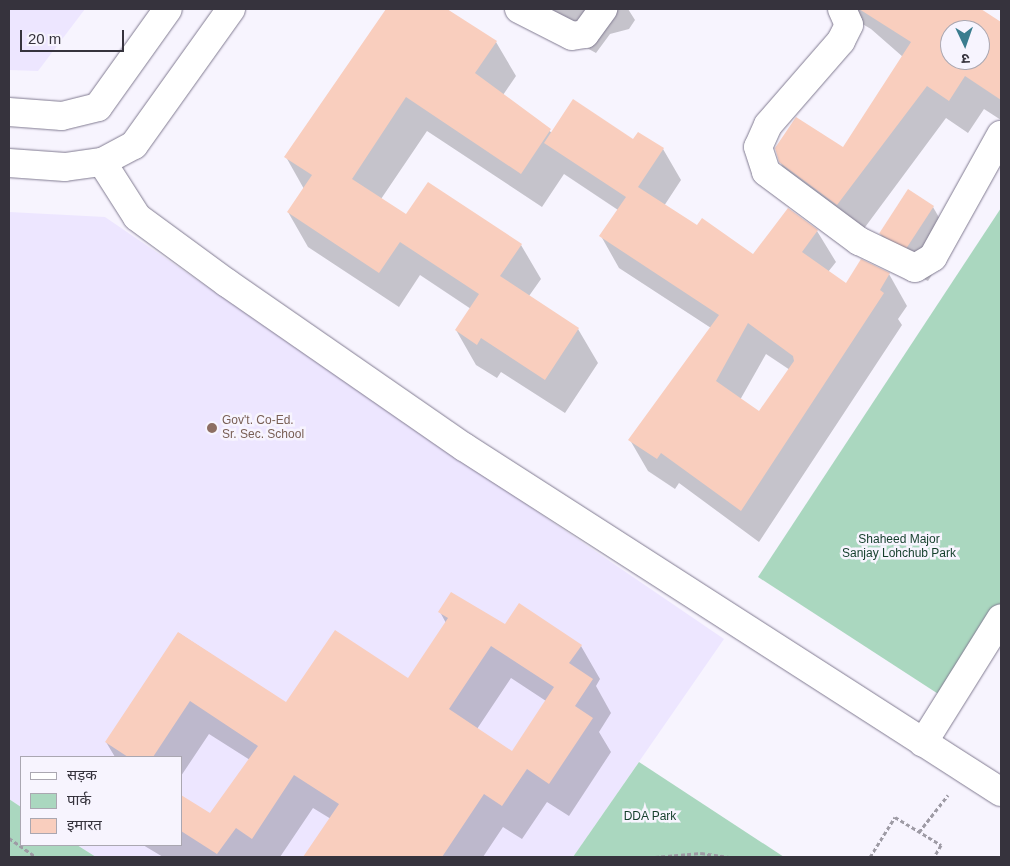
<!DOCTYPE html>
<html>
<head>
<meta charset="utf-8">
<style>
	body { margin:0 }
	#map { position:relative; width:1010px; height:866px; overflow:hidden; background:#f7f4fe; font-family:Helvetica,"Noto Sans Devanagari",sans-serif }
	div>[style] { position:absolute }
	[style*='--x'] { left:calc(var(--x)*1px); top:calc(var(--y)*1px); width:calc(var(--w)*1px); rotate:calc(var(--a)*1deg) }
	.built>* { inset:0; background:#ede6ff }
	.green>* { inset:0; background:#aad7bf }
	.shadow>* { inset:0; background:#0003 }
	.building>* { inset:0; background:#f9cebe; transform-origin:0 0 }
	.path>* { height:3px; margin-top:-1.5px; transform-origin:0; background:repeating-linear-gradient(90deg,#9e9ba5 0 4px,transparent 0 6.5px) }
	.roads { filter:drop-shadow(0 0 1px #817b91) drop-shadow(0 0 1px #817b91) }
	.minor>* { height:28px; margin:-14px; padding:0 14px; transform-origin:14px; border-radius:14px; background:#fff }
	.tertiary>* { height:28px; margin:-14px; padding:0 14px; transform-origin:14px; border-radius:14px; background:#fff }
	.dots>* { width:14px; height:14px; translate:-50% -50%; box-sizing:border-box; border:2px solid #f7f4fe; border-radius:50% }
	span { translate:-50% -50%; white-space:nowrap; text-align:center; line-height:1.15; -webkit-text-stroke:5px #f7f4fe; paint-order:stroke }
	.education-label { font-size:12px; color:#785e54 }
	.left { translate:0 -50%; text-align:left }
	.park-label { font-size:12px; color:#143e2b }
	.frame { position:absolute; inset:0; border:10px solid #36333d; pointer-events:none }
	.legend { position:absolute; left:20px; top:756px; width:162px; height:90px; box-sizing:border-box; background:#f7f4fe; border:1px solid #aaa7b1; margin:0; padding:6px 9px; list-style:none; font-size:15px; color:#36333d }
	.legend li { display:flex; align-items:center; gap:10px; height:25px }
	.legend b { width:25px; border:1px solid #aaa7b1 }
	.north { position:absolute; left:940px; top:20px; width:50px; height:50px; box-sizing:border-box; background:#f7f4fe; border:1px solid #aaa7b1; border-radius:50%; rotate:177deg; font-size:14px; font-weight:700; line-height:20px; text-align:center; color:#36333d }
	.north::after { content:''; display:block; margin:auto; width:18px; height:22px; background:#3b7d8f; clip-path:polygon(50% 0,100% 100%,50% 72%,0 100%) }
	.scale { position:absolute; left:20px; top:30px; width:104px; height:22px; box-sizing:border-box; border:2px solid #36333d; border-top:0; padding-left:6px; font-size:15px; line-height:18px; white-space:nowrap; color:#36333d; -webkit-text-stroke:4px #f7f4fe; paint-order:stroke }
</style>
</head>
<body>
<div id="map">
	<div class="built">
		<div style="clip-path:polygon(9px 9px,85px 9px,38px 71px,9px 70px)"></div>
		<div style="clip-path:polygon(9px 212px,105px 217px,724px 639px,573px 857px,96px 857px,77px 845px,181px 845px,181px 757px,21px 757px,21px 807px,9px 799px)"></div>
	</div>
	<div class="green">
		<div style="clip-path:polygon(1001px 208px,1001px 615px,946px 699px,758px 577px)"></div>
		<div style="clip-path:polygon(639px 762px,784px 857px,573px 857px)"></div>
		<div style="clip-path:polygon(9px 799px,21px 807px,21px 845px,77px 845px,96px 857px,9px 857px)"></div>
	</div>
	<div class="shadow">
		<div style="clip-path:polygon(evenodd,387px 9px,446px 9px,496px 42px,516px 76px,503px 95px,552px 133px,634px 141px,663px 149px,681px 180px,664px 206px,697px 227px,753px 256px,789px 210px,817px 231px,836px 262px,828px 272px,846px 284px,862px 261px,889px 274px,907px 306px,898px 319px,902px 325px,759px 542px,679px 483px,675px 489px,648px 471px,630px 440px,711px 328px,619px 268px,601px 236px,618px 210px,564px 174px,542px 207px,427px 131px,381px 199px,407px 216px,521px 245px,541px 279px,529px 296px,578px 329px,598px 363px,565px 413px,501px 372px,497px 378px,476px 365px,456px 330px,471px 309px,420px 275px,399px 307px,308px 247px,288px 212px,304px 189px,286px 157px,387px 9px,766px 354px,790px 370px,760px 413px,740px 400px,766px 354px)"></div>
		<div style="clip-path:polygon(516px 9px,628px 9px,635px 20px,629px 29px,610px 34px,596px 53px)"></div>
		<div style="clip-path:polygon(evenodd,837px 9px,978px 9px,1001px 23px,1001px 120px,984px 109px,968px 133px,946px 118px,857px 238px,800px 196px,780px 162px,844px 149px,903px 57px,871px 29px,837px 9px,950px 30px,980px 30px,980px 60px,950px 60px,950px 30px)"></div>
		<div style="clip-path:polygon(933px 207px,953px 242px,928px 281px,900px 268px,880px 233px)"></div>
		<div style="clip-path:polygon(evenodd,440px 612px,581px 646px,600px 679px,596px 686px,611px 713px,599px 732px,611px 752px,569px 816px,547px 802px,522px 839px,503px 827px,483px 857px,305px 857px,331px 819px,313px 808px,280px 857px,163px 857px,143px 845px,181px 845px,181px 796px,210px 815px,250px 760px,209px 734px,181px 776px,181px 757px,115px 757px,106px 742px,179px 633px,286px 704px,409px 680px,446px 623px,440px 612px,511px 678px,546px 701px,512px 753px,477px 729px,511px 678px)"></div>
	</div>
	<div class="building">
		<div style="clip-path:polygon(386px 9px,447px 9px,497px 41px,475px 73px,551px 129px,521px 174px,406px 97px,352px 179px,406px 214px,428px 182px,522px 244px,500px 276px,579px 328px,545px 380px,481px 338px,477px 345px,455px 330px,479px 294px,400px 242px,379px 273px,287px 212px,312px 175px,284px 157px)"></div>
		<div style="clip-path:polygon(evenodd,859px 9px,981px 9px,1001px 22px,1001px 100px,965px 76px,949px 101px,927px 86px,837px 205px,779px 162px,775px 148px,796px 117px,843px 147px,911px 42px,859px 9px,950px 30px,980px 30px,980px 60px,950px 60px,950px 30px)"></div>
		<div style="clip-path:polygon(evenodd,573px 99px,633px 139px,638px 132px,664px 148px,638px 187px,697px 225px,702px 218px,753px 254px,788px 208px,818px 230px,802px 252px,846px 283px,861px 259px,890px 273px,880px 290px,884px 293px,741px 511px,661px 453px,657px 459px,628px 440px,719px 315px,599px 236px,626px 197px,544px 143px,573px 99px,748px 323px,793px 356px,794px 361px,759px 411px,716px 381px,748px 323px)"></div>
		<div style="left:908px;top:189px;width:31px;height:53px;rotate:33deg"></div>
		<div style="clip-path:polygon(evenodd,451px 592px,505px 624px,519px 603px,582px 645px,569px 663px,593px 679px,575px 706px,593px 718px,549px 784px,527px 769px,502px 806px,484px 794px,442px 857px,303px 857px,339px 804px,294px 775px,252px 839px,236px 828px,217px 854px,181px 831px,181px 795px,210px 813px,258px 746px,190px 701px,153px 757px,128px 757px,105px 742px,178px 632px,286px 702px,335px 630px,408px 678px,448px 618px,438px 612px,451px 592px,491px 646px,554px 687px,512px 751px,449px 709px,491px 646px)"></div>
	</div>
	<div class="path">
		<div style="--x:919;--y:832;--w:47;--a:-51.9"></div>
		<div style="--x:9;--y:838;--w:33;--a:35"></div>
		<div style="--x:655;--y:857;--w:46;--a:-5"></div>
		<div style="--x:701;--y:853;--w:30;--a:8"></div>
		<div style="--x:870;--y:857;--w:47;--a:-58"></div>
		<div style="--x:895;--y:817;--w:54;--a:31.3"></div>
		<div style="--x:941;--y:845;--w:14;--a:120"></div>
	</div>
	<div class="roads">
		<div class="minor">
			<div style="--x:519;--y:9;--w:59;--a:27"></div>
			<div style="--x:572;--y:36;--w:13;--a:-9"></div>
			<div style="--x:585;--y:34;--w:31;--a:-54"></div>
			<div style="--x:842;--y:9;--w:17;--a:66"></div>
			<div style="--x:849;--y:25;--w:18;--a:117"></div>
			<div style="--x:841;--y:41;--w:111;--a:131"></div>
			<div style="--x:768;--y:125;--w:24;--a:114"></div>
			<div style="--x:758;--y:147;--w:26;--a:72"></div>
			<div style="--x:766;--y:172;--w:116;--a:36.6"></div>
			<div style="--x:859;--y:241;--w:62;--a:25.7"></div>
			<div style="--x:915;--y:268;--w:21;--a:-31"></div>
			<div style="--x:933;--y:257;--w:140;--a:-60.9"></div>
			<div style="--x:102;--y:162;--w:65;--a:57.5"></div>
			<div style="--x:137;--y:217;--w:112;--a:36.3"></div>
			<div style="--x:227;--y:283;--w:288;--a:34.7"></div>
			<div style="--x:464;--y:447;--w:638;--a:32.72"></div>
			<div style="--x:923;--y:743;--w:147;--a:-58"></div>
		</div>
		<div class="tertiary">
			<div style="--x:9;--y:112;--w:53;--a:4.3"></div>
			<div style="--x:62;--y:116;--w:37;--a:-14"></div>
			<div style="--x:98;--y:107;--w:120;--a:-54.5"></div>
			<div style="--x:9;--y:163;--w:56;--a:4.1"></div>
			<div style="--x:65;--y:167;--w:37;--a:-8"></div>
			<div style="--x:102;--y:162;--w:36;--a:-28"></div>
			<div style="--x:134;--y:145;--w:167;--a:-54.5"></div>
		</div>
	</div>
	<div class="dots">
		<div style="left:212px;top:428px;background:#8d6e63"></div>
	</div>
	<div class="education-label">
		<span class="left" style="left:222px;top:428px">Gov't. Co-Ed.<br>Sr. Sec. School</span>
	</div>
	<div class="park-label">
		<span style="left:899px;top:547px">Shaheed Major<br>Sanjay Lohchub Park</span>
		<span style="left:650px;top:817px">DDA Park</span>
	</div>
	<div class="frame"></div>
	<ul class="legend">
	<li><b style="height:6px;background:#fff"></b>सड़क</li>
	<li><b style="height:14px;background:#aad7bf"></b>पार्क</li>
	<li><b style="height:14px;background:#f9cebe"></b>इमारत</li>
	</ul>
	<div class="north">उ</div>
	<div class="scale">20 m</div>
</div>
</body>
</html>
